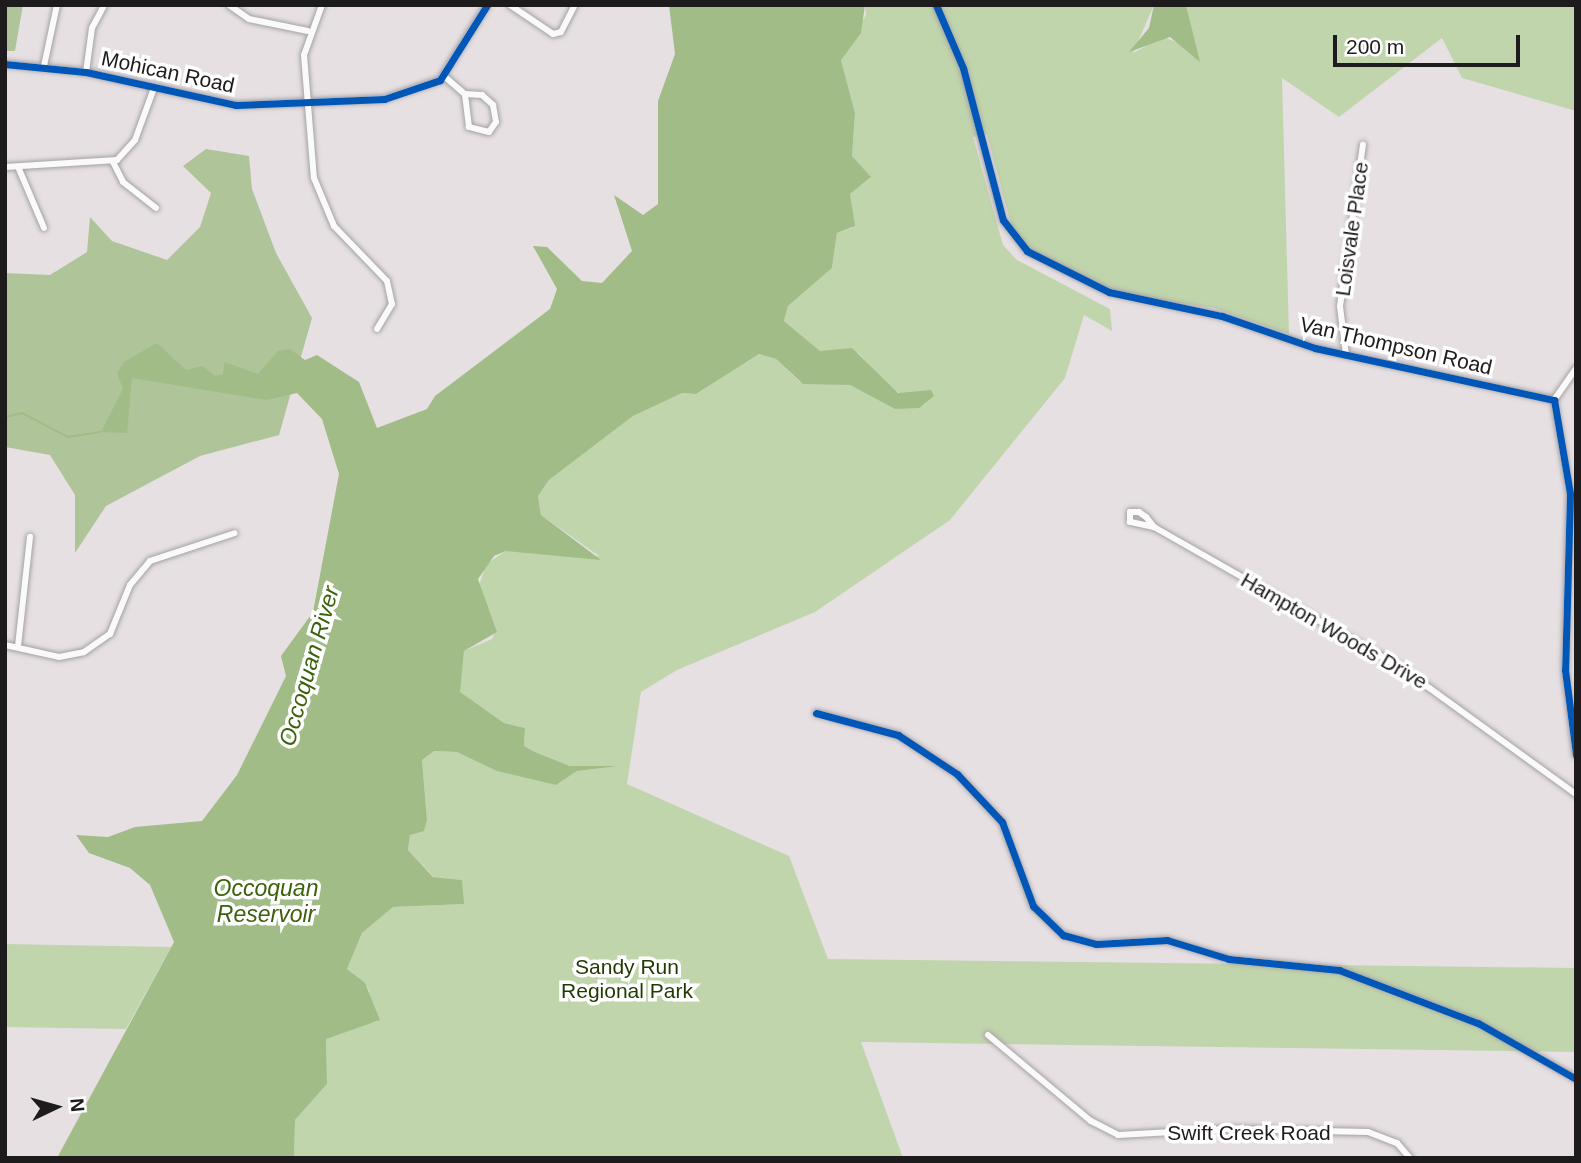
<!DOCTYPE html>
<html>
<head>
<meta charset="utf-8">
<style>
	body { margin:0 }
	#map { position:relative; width:1581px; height:1163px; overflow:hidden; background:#e6e0e3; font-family:Arial,sans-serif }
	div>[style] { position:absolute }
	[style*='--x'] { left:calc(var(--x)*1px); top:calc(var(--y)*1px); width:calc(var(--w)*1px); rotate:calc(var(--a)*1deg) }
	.green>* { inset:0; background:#c1d5ac }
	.forest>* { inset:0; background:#b0c49a }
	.water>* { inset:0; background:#a1bc86 }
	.stream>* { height:2px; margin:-1px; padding:0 1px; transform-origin:1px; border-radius:1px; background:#a1bc86 }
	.roads { filter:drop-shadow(0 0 2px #a6a1a4) drop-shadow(0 0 2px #a6a1a4) }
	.minor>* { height:6px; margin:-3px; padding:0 3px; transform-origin:3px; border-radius:3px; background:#fbfafb }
	.cycleway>* { height:7px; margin:-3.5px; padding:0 3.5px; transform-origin:3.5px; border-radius:3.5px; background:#0057b8 }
	span { translate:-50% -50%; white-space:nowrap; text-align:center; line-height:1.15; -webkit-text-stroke:7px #fff; paint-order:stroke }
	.street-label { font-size:21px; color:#1e1b1d }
	.park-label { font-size:21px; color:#1f3900 }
	.water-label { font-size:23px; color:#3c610b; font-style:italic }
	.frame { position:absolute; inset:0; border:7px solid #1e1b1d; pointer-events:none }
	.north { position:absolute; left:21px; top:1072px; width:70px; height:70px; -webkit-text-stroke:5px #fff; paint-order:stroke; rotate:85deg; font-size:19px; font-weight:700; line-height:28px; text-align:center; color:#1e1b1d }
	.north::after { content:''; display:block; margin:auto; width:24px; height:32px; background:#1e1b1d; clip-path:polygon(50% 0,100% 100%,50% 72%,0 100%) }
	.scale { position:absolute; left:1333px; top:35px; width:187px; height:32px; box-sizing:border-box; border:4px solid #1e1b1d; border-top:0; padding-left:9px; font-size:21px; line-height:24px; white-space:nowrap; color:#1e1b1d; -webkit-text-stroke:5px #fff; paint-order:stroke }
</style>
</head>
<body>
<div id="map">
	<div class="green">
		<div style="clip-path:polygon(865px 5px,1154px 5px,1133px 53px,1163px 37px,1196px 49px,1186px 5px,1576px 5px,1576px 111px,1462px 78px,1442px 38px,1339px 117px,1282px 78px,1289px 334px,1214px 308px,1108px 292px,1025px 246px,1013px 232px,987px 134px,973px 137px,1003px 245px,1017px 260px,1110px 309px,1112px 331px,1084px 315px,1065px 378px,950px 520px,815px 612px,677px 670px,641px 692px,627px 784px,789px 856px,828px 959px,1576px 968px,1576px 1052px,861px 1042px,903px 1158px,294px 1158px,295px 1120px,327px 1084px,326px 1039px,350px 1025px,377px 1022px,368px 988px,347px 969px,362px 933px,393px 907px,463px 904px,462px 880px,434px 877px,408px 850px,410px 835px,427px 820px,422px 760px,434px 751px,457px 752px,556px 785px,577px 771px,618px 766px,570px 766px,535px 752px,524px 746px,525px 728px,504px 723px,459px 692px,464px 651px,492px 639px,496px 629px,479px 586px,486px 564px,506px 551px,599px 556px,541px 515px,538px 496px,549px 480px,633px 416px,681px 393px,696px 394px,759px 354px,776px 359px,800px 382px,850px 385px,895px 409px,926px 404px,893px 390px,858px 353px,820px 351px,784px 321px,788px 306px,832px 268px,837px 233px,852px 228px,850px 194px,870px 178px,852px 156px,855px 113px,841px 60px,866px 15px)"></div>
		<div style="clip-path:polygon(5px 944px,171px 947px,126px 1029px,5px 1027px)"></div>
	</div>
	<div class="forest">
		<div style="clip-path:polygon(5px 5px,23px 5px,15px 51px,5px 51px)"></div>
		<div style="clip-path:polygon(206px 149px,249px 156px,252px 189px,276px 253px,312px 318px,279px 435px,200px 456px,106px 506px,75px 553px,75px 495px,50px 455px,5px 447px,5px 273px,50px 275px,87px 252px,90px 217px,112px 241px,167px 260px,200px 227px,211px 193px,183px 166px)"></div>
	</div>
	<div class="water">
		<div style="clip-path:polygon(669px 5px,865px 5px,861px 33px,841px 60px,855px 113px,852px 156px,871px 177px,850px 194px,855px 226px,837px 233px,832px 268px,788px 306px,784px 321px,820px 351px,852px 348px,898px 393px,931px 390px,934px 396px,919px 408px,895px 409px,850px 385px,803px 384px,776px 359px,759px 354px,696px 394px,682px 393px,633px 416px,549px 480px,538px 496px,541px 515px,601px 560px,506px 551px,494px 556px,478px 579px,497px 632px,464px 651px,460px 692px,504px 723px,525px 728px,524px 746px,535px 752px,570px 766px,619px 766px,577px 771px,556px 785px,497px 771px,457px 752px,434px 751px,422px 760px,427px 820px,424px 831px,410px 835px,408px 850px,433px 877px,462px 880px,464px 904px,393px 907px,362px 933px,347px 969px,365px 983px,380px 1020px,326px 1039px,327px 1084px,295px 1120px,294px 1158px,57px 1158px,174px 942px,150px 885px,130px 868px,89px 853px,76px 835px,108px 837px,135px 827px,202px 821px,237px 775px,286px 676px,281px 656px,313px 612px,339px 474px,322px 419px,297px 393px,267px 400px,132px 378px,127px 433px,101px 432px,123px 389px,117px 373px,124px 362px,157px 343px,186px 370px,203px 366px,215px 376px,223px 374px,224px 362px,258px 374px,278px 351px,290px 349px,305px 360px,317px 355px,359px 382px,377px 428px,427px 409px,435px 396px,550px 309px,557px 289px,533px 246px,547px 247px,582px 281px,602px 283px,632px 251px,614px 195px,643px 215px,658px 204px,658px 101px,675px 54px)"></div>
		<div style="clip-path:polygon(1154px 5px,1186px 5px,1200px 62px,1170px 37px,1129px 52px,1149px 28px)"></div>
	</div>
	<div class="stream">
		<div style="--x:5;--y:417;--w:17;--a:-13"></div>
		<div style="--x:22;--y:413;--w:52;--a:27.6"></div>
		<div style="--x:68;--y:437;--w:33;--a:-9"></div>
	</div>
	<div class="roads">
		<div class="minor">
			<div style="--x:229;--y:5;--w:24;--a:35"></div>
			<div style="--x:249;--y:19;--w:60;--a:11.5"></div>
			<div style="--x:322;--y:5;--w:53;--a:109.8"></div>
			<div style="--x:304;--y:55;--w:123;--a:85.4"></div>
			<div style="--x:314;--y:178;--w:52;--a:67.4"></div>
			<div style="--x:334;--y:226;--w:76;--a:46.1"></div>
			<div style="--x:387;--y:281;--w:24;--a:78"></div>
			<div style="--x:392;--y:304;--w:29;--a:121"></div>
			<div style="--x:510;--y:5;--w:52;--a:34"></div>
			<div style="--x:553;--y:34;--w:8;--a:-14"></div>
			<div style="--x:561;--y:32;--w:30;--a:-63"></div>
			<div style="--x:936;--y:5;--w:69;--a:66.8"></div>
			<div style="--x:963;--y:68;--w:157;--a:75.3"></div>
			<div style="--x:1003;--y:220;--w:39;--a:52"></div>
			<div style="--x:1027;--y:251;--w:92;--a:26.6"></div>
			<div style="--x:1109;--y:292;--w:116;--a:12"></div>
			<div style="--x:1222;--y:316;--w:98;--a:19"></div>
			<div style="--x:1315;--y:348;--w:245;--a:12.3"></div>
			<div style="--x:1554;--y:400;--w:95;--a:80.3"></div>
			<div style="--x:1570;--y:494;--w:176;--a:91.6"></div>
			<div style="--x:1565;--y:670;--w:86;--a:82.6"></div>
			<div style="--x:5;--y:64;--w:81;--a:5.6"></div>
			<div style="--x:86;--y:72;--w:154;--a:12.4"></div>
			<div style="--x:236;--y:105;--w:148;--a:-2.3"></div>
			<div style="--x:384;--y:99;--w:59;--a:-18.7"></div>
			<div style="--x:440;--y:80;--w:89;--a:-57.9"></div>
			<div style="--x:44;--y:66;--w:62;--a:-78"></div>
			<div style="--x:86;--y:72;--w:44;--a:-82.2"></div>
			<div style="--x:92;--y:28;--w:26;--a:-62"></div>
			<div style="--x:444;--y:76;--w:28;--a:41"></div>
			<div style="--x:465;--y:94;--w:17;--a:3"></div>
			<div style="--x:482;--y:95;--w:15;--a:42"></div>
			<div style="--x:493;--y:105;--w:17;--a:80"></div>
			<div style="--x:496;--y:122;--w:12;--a:125"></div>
			<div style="--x:489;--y:132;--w:21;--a:-166"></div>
			<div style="--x:469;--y:127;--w:33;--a:-97"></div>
			<div style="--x:113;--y:162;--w:22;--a:63"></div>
			<div style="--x:123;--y:182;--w:42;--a:38.2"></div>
			<div style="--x:5;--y:167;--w:112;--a:-3.6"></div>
			<div style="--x:117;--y:160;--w:27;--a:-48"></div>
			<div style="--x:135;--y:140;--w:55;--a:-69.9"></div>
			<div style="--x:19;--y:169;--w:64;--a:67"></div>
			<div style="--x:1346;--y:355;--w:49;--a:-97"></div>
			<div style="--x:1340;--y:306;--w:163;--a:-81.9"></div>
			<div style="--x:1554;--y:400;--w:39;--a:-55"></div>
			<div style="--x:1139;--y:512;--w:9;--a:36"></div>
			<div style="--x:1146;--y:517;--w:13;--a:51"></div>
			<div style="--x:1154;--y:527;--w:25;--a:-168"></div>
			<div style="--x:1130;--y:522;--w:10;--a:-90"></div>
			<div style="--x:1130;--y:512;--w:9;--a:0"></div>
			<div style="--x:1154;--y:527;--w:282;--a:29.6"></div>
			<div style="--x:1399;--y:666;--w:218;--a:35.9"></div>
			<div style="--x:5;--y:645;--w:55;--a:12.5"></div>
			<div style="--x:59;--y:657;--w:25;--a:-11"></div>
			<div style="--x:84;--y:652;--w:32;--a:-35"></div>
			<div style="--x:110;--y:634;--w:53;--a:-67.8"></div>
			<div style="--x:130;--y:585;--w:31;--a:-50"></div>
			<div style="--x:150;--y:561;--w:89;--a:-18.2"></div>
			<div style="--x:18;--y:646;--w:110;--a:-83.7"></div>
			<div style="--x:816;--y:713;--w:85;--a:15"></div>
			<div style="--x:898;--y:735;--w:71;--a:33.5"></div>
			<div style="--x:957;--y:774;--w:66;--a:46.8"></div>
			<div style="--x:1002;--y:822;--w:90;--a:69.7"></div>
			<div style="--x:1033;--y:906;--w:42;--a:44"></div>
			<div style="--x:1063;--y:935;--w:34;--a:15"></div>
			<div style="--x:1096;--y:944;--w:71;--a:-3.2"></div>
			<div style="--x:1167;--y:940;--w:65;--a:17"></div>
			<div style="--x:1229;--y:959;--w:111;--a:5.7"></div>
			<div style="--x:1339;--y:970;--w:149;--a:20.9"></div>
			<div style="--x:1478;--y:1023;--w:113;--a:29.7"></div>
			<div style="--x:988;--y:1035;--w:134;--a:39.9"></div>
			<div style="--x:1091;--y:1121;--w:30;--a:27"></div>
			<div style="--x:1118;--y:1135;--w:108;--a:-3.2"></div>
			<div style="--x:1226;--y:1129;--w:142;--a:1.2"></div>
			<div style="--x:1368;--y:1132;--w:31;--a:21"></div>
			<div style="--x:1397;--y:1143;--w:20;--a:49"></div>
		</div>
	</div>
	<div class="cycleway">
		<div style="--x:936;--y:5;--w:69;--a:66.8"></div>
		<div style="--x:963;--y:68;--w:157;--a:75.3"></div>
		<div style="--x:1003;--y:220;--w:39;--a:52"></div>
		<div style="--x:1027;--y:251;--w:92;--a:26.6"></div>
		<div style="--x:1109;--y:292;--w:116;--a:12"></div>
		<div style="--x:1222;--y:316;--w:98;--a:19"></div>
		<div style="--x:1315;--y:348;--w:245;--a:12.3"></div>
		<div style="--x:1554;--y:400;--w:95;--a:80.3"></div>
		<div style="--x:1570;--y:494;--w:176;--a:91.6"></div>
		<div style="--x:1565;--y:670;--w:86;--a:82.6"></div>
		<div style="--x:5;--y:64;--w:81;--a:5.6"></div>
		<div style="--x:86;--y:72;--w:154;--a:12.4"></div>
		<div style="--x:236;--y:105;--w:148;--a:-2.3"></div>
		<div style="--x:384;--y:99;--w:59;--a:-18.7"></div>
		<div style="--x:440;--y:80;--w:89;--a:-57.9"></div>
		<div style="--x:816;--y:713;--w:85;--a:15"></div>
		<div style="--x:898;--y:735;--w:71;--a:33.5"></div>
		<div style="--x:957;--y:774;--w:66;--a:46.8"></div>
		<div style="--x:1002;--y:822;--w:90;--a:69.7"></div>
		<div style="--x:1033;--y:906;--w:42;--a:44"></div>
		<div style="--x:1063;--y:935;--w:34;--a:15"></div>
		<div style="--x:1096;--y:944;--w:71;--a:-3.2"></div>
		<div style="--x:1167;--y:940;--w:65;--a:17"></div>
		<div style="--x:1229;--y:959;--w:111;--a:5.7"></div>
		<div style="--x:1339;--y:970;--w:149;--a:20.9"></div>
		<div style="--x:1478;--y:1023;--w:113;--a:29.7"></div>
	</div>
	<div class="street-label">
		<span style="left:168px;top:72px;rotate:12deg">Mohican Road</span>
		<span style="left:1352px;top:229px;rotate:-82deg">Loisvale Place</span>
		<span style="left:1396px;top:346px;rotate:13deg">Van Thompson Road</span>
		<span style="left:1334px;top:631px;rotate:30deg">Hampton Woods Drive</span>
		<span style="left:1249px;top:1133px">Swift Creek Road</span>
	</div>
	<div class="park-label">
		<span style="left:627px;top:979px">Sandy Run<br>Regional Park</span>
	</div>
	<div class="water-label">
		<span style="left:309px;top:666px;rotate:-74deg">Occoquan River</span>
		<span style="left:266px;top:901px">Occoquan<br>Reservoir</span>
	</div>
	<div class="frame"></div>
	<div class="north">N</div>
	<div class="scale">200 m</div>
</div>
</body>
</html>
